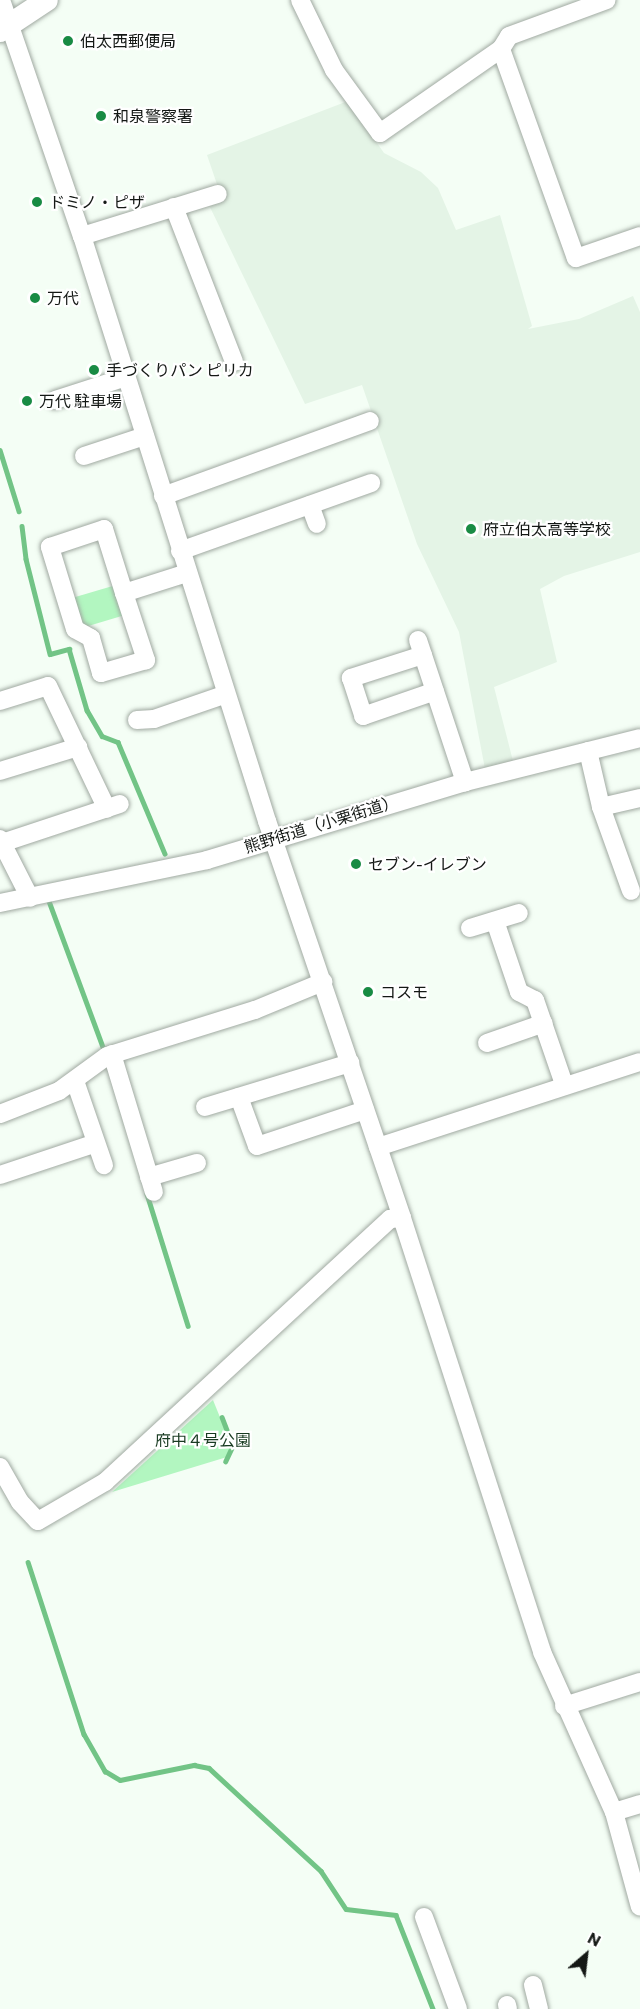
<!DOCTYPE html>
<html>
<head>
<meta charset="utf-8">
<style>
	body { margin:0 }
	#map { position:relative; width:640px; height:2009px; overflow:hidden; background:#f4fef5; font-family:Commissioner,"Noto Sans JP",sans-serif }
	div>[style] { position:absolute }
	[style*='--x'] { left:calc(var(--x)*1px); top:calc(var(--y)*1px); width:calc(var(--w)*1px); rotate:calc(var(--a)*1deg) }
	.built>* { inset:0; background:#e4f4e6 }
	.green>* { inset:0; background:#b2f6c0 }
	.stream>* { height:4.5px; margin:-2.25px; padding:0 2.25px; transform-origin:2.25px; border-radius:2.25px; background:#72c486 }
	.roads { filter:drop-shadow(0 0 2px #a0a9a1) drop-shadow(0 0 2px #a0a9a1) }
	.minor>* { height:18px; margin:-9px; padding:0 9px; transform-origin:9px; border-radius:9px; background:#fff }
	.major>* { height:22px; margin:-11px; padding:0 11px; transform-origin:11px; border-radius:11px; background:#fff }
	.dots>* { width:16px; height:16px; translate:-50% -50%; box-sizing:border-box; border:3px solid #fff; border-radius:50% }
	span { translate:-50% -50%; white-space:nowrap; text-align:center; line-height:1.15; -webkit-text-stroke:4.5px #fff; paint-order:stroke }
	.poi-label { font-size:16px; color:#141815 }
	.left { translate:0 -50%; text-align:left }
	.street-label { font-size:16px; color:#141815 }
	.park-label { font-size:16px; color:#193b22 }
	.north { position:absolute; left:556px; top:1925px; width:60px; height:60px; -webkit-text-stroke:4px #fff; paint-order:stroke; rotate:28deg; font-size:16px; font-weight:700; line-height:24px; text-align:center; color:#141815 }
	.north::after { content:''; display:block; margin:auto; width:21px; height:27px; background:#141815; clip-path:polygon(50% 0,100% 100%,50% 72%,0 100%) }
</style>
</head>
<body>
<div id="map">
	<div class="built">
		<div style="clip-path:polygon(348px 101px,384px 153px,421px 172px,438px 188px,456px 230px,500px 215px,532px 326px,528px 329px,579px 319px,633px 296px,640px 312px,640px 552px,564px 576px,540px 589px,557px 662px,494px 687px,513px 761px,485px 769px,459px 632px,417px 544px,362px 385px,305px 404px,208px 203px,222px 199px,207px 155px)"></div>
	</div>
	<div class="green">
		<div style="clip-path:polygon(116px 585px,125px 615px,85px 627px,80px 624px,72px 598px)"></div>
		<div style="clip-path:polygon(213px 1400px,232px 1447px,227px 1457px,112px 1492px)"></div>
	</div>
	<div class="stream">
		<div style="--x:0;--y:450;--w:64;--a:72.7"></div>
		<div style="--x:22;--y:526;--w:33;--a:83"></div>
		<div style="--x:26;--y:559;--w:98;--a:75.8"></div>
		<div style="--x:50;--y:654;--w:20;--a:-15"></div>
		<div style="--x:69;--y:649;--w:64;--a:73.6"></div>
		<div style="--x:87;--y:710;--w:30;--a:60"></div>
		<div style="--x:102;--y:736;--w:17;--a:21"></div>
		<div style="--x:118;--y:742;--w:121;--a:67.2"></div>
		<div style="--x:49;--y:901;--w:156;--a:69.7"></div>
		<div style="--x:147;--y:1194;--w:138;--a:72.7"></div>
		<div style="--x:222;--y:1417;--w:31;--a:69"></div>
		<div style="--x:233;--y:1446;--w:17;--a:115"></div>
		<div style="--x:28;--y:1562;--w:181;--a:72"></div>
		<div style="--x:84;--y:1734;--w:43;--a:60.4"></div>
		<div style="--x:105;--y:1771;--w:17;--a:31"></div>
		<div style="--x:120;--y:1780;--w:76;--a:-11.5"></div>
		<div style="--x:194;--y:1765;--w:15;--a:11"></div>
		<div style="--x:209;--y:1768;--w:152;--a:42.6"></div>
		<div style="--x:321;--y:1871;--w:45;--a:56.7"></div>
		<div style="--x:346;--y:1909;--w:50;--a:6.8"></div>
		<div style="--x:396;--y:1915;--w:101;--a:68.5"></div>
	</div>
	<div class="roads">
		<div class="minor">
			<div style="--x:1;--y:0;--w:250;--a:71.1"></div>
			<div style="--x:82;--y:236;--w:614;--a:72.45"></div>
			<div style="--x:267;--y:821;--w:419;--a:71.2"></div>
			<div style="--x:402;--y:1218;--w:456;--a:72.1"></div>
			<div style="--x:542;--y:1652;--w:175;--a:65.8"></div>
			<div style="--x:614;--y:1812;--w:98;--a:74.7"></div>
			<div style="--x:300;--y:0;--w:78;--a:64.1"></div>
			<div style="--x:334;--y:70;--w:78;--a:53.9"></div>
			<div style="--x:380;--y:133;--w:147;--a:-34.8"></div>
			<div style="--x:501;--y:49;--w:222;--a:70.3"></div>
			<div style="--x:576;--y:258;--w:68;--a:-19"></div>
			<div style="--x:501;--y:49;--w:15;--a:-58"></div>
			<div style="--x:509;--y:36;--w:104;--a:-20.2"></div>
			<div style="--x:174;--y:207;--w:166;--a:68.8"></div>
			<div style="--x:82;--y:236;--w:142;--a:-17.2"></div>
			<div style="--x:55;--y:400;--w:75;--a:-17.9"></div>
			<div style="--x:84;--y:456;--w:64;--a:-18.2"></div>
			<div style="--x:163;--y:496;--w:220;--a:-19.9"></div>
			<div style="--x:310;--y:505;--w:20;--a:70"></div>
			<div style="--x:180;--y:551;--w:203;--a:-19.6"></div>
			<div style="--x:124;--y:593;--w:71;--a:71.8"></div>
			<div style="--x:146;--y:660;--w:47;--a:163.9"></div>
			<div style="--x:101;--y:673;--w:36;--a:-106"></div>
			<div style="--x:91;--y:638;--w:18;--a:-151"></div>
			<div style="--x:75;--y:629;--w:86;--a:-107"></div>
			<div style="--x:50;--y:547;--w:57;--a:-18.4"></div>
			<div style="--x:104;--y:529;--w:67;--a:72.6"></div>
			<div style="--x:124;--y:593;--w:66;--a:-17.6"></div>
			<div style="--x:418;--y:640;--w:150;--a:71.7"></div>
			<div style="--x:423;--y:655;--w:76;--a:162.3"></div>
			<div style="--x:351;--y:678;--w:40;--a:72"></div>
			<div style="--x:363;--y:716;--w:76;--a:-19.1"></div>
			<div style="--x:0;--y:701;--w:50;--a:-17.4"></div>
			<div style="--x:48;--y:686;--w:136;--a:64.4"></div>
			<div style="--x:137;--y:720;--w:17;--a:-3"></div>
			<div style="--x:154;--y:719;--w:76;--a:-19.1"></div>
			<div style="--x:588;--y:751;--w:57;--a:76.9"></div>
			<div style="--x:601;--y:807;--w:89;--a:70.3"></div>
			<div style="--x:0;--y:771;--w:82;--a:-17.1"></div>
			<div style="--x:601;--y:807;--w:40;--a:-13"></div>
			<div style="--x:0;--y:839;--w:66;--a:63"></div>
			<div style="--x:2;--y:843;--w:124;--a:-18.3"></div>
			<div style="--x:0;--y:903;--w:211;--a:-11.7"></div>
			<div style="--x:207;--y:860;--w:270;--a:-16.8"></div>
			<div style="--x:465;--y:782;--w:180;--a:-14.1"></div>
			<div style="--x:495;--y:921;--w:75;--a:71.3"></div>
			<div style="--x:519;--y:992;--w:18;--a:27"></div>
			<div style="--x:535;--y:1000;--w:89;--a:71"></div>
			<div style="--x:470;--y:928;--w:51;--a:-17"></div>
			<div style="--x:487;--y:1043;--w:60;--a:-19.3"></div>
			<div style="--x:112;--y:1054;--w:144;--a:73.1"></div>
			<div style="--x:75;--y:1081;--w:89;--a:71"></div>
			<div style="--x:239;--y:1097;--w:52;--a:69.8"></div>
			<div style="--x:257;--y:1146;--w:114;--a:-18.4"></div>
			<div style="--x:205;--y:1107;--w:152;--a:-16.9"></div>
			<div style="--x:0;--y:1114;--w:63;--a:-21.3"></div>
			<div style="--x:59;--y:1091;--w:59;--a:-36.1"></div>
			<div style="--x:107;--y:1056;--w:155;--a:-17.3"></div>
			<div style="--x:255;--y:1010;--w:74;--a:-22.4"></div>
			<div style="--x:378;--y:1147;--w:275;--a:-18"></div>
			<div style="--x:0;--y:1175;--w:101;--a:-18.4"></div>
			<div style="--x:149;--y:1177;--w:50;--a:-16.3"></div>
			<div style="--x:0;--y:1467;--w:40;--a:60.3"></div>
			<div style="--x:20;--y:1502;--w:26;--a:47"></div>
			<div style="--x:38;--y:1521;--w:78;--a:-30.2"></div>
			<div style="--x:105;--y:1482;--w:388;--a:-42.7"></div>
			<div style="--x:390;--y:1219;--w:12;--a:-5"></div>
			<div style="--x:564;--y:1706;--w:80;--a:-17.5"></div>
			<div style="--x:614;--y:1812;--w:27;--a:-17"></div>
			<div style="--x:424;--y:1917;--w:98;--a:69.7"></div>
			<div style="--x:533;--y:1985;--w:25;--a:76"></div>
			<div style="--x:507;--y:2005;--w:4;--a:76"></div>
		</div>
		<div class="major">
			<div style="--x:0;--y:31;--w:56;--a:-33.4"></div>
		</div>
	</div>
	<div class="dots">
		<div style="left:68px;top:41px;background:#198b44"></div>
		<div style="left:101px;top:116px;background:#198b44"></div>
		<div style="left:37px;top:202px;background:#198b44"></div>
		<div style="left:35px;top:298px;background:#198b44"></div>
		<div style="left:94px;top:370px;background:#198b44"></div>
		<div style="left:27px;top:401px;background:#198b44"></div>
		<div style="left:471px;top:529px;background:#198b44"></div>
		<div style="left:356px;top:864px;background:#198b44"></div>
		<div style="left:368px;top:992px;background:#198b44"></div>
	</div>
	<div class="poi-label">
		<span class="left" style="left:80px;top:41px">伯太西郵便局</span>
		<span class="left" style="left:113px;top:116px">和泉警察署</span>
		<span class="left" style="left:49px;top:202px">ドミノ・ピザ</span>
		<span class="left" style="left:47px;top:298px">万代</span>
		<span class="left" style="left:106px;top:370px">手づくりパン ピリカ</span>
		<span class="left" style="left:39px;top:401px">万代 駐車場</span>
		<span class="left" style="left:483px;top:529px">府立伯太高等学校</span>
		<span class="left" style="left:368px;top:864px">セブン-イレブン</span>
		<span class="left" style="left:380px;top:992px">コスモ</span>
	</div>
	<div class="street-label">
		<span style="left:321px;top:824px;rotate:-17deg">熊野街道（小栗街道）</span>
	</div>
	<div class="park-label">
		<span style="left:203px;top:1440px">府中４号公園</span>
	</div>
	<div class="north">N</div>
</div>
</body>
</html>
